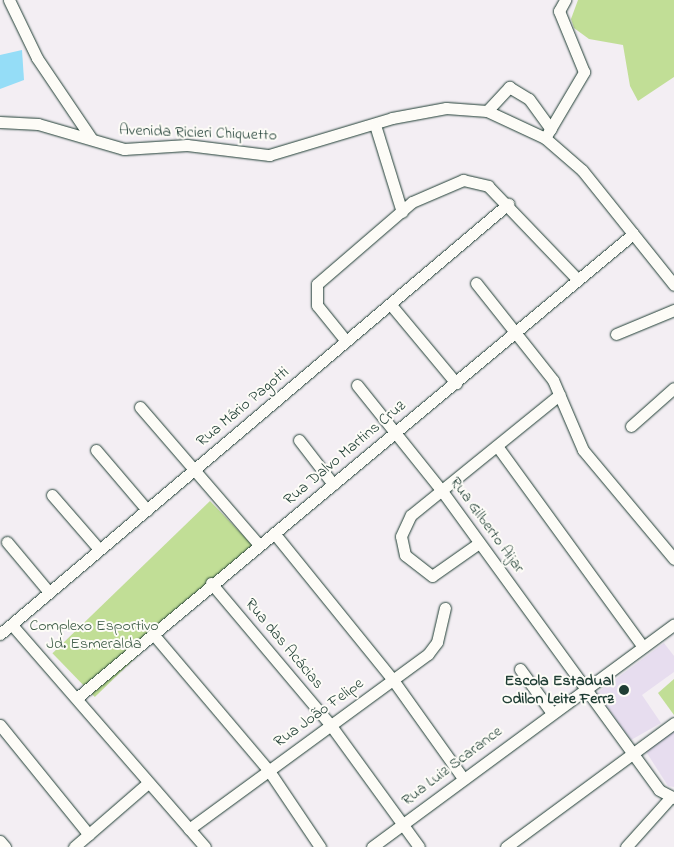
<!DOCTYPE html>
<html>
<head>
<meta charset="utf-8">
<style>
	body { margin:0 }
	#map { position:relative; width:674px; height:847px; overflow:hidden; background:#f3eef3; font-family:"Indie Flower",sans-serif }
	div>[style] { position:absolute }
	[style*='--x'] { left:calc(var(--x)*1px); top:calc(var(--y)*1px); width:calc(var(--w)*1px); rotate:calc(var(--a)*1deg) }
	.built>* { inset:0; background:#e7ddef }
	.green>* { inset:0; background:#c1de96; transform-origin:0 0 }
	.water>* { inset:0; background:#95ddf7 }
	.roads { filter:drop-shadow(0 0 1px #1f3d34) drop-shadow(0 0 1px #1f3d34) }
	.minor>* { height:11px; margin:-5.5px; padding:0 5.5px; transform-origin:5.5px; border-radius:5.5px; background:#fdfcf7 }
	.dots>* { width:14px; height:14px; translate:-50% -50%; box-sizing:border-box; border:2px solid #fdfcf7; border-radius:50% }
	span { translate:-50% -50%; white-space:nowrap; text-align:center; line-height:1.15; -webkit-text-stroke:4px #fdfcf7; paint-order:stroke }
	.street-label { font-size:16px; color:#1f3d34 }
	.park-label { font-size:16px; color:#3f5d48 }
	.poi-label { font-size:16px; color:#1f3d34; font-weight:700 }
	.right { translate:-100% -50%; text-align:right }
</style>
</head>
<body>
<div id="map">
	<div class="built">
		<div style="clip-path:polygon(664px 643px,674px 656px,674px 672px,642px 695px,661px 723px,631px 740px,597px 693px)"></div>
		<div style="clip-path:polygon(674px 731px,674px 787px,668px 786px,645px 750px)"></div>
	</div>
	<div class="green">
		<div style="clip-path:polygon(578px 0,674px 0,674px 77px,638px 101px,630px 86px,623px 45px,589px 39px,574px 28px,571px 19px)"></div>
		<div style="left:210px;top:501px;width:61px;height:219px;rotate:46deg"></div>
		<div style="clip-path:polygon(674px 679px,674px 715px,658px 693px)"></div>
	</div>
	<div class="water">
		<div style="clip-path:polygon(22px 50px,24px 80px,0 89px,0 55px)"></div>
	</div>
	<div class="roads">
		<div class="minor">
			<div style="--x:9;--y:0;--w:64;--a:64.2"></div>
			<div style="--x:37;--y:58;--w:97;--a:56"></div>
			<div style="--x:487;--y:111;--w:33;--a:-47"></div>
			<div style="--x:509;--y:87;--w:23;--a:31"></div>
			<div style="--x:529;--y:99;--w:37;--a:54"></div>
			<div style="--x:0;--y:122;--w:38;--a:3"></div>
			<div style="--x:38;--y:124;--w:90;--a:16.2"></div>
			<div style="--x:124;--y:149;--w:63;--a:-3.6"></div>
			<div style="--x:187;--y:145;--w:83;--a:7"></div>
			<div style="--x:269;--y:155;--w:128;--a:-16.7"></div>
			<div style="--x:392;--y:118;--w:55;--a:-10.5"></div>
			<div style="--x:446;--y:108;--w:41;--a:4.2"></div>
			<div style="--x:487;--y:111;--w:64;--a:25"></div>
			<div style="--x:545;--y:138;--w:49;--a:40.9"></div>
			<div style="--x:582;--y:170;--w:147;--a:51.3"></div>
			<div style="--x:375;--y:125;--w:91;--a:72.8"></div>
			<div style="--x:545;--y:138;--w:77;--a:-59.4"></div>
			<div style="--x:584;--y:72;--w:66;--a:-112.3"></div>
			<div style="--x:559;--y:11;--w:13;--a:-61"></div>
			<div style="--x:476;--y:283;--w:124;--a:51.6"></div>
			<div style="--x:553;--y:380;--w:76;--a:66.8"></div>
			<div style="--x:583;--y:450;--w:142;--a:50.1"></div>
			<div style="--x:391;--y:305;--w:102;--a:50.2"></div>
			<div style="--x:616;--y:334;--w:63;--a:-22.5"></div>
			<div style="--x:346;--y:341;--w:46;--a:-128.9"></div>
			<div style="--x:317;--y:305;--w:21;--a:-90"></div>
			<div style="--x:317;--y:284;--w:125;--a:-40.8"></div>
			<div style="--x:412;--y:202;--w:56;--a:-23.3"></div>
			<div style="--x:463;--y:180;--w:26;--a:13"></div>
			<div style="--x:488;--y:186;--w:130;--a:46.2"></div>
			<div style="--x:357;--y:385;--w:136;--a:51.3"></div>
			<div style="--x:442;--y:491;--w:369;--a:54"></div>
			<div style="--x:659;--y:790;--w:17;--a:28"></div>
			<div style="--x:140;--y:407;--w:182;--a:49.2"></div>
			<div style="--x:631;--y:426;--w:57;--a:-41.5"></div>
			<div style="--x:299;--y:440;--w:56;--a:52.3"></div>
			<div style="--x:497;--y:446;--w:248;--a:54"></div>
			<div style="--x:96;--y:450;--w:79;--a:49.6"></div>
			<div style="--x:52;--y:495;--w:70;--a:49"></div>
			<div style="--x:274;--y:533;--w:189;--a:51"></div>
			<div style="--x:393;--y:680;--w:120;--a:54.5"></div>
			<div style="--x:7;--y:542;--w:64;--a:50.1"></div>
			<div style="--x:479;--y:543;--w:57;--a:144.9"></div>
			<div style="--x:432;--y:576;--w:34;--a:-142"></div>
			<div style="--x:405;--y:555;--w:19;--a:-102"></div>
			<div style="--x:401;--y:536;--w:23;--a:-65"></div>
			<div style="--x:411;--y:515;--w:191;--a:-39"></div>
			<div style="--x:211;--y:583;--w:183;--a:49.9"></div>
			<div style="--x:329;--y:723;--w:153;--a:54"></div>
			<div style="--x:12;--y:625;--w:294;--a:49"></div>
			<div style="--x:0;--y:634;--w:666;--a:-40.25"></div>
			<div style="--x:153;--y:634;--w:180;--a:49.7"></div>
			<div style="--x:269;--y:771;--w:92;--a:56.1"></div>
			<div style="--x:520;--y:669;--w:54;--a:54"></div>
			<div style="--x:78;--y:697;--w:723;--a:-39.84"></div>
			<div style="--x:0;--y:725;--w:141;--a:51"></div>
			<div style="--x:189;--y:829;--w:296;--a:-36.2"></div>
			<div style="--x:428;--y:654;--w:15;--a:-53"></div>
			<div style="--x:437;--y:642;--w:35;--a:-77"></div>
			<div style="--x:0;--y:841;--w:8;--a:50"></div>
			<div style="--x:74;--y:847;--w:98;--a:-40.9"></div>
			<div style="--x:372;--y:847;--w:375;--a:-36.4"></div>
			<div style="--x:506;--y:847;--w:209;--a:-36.4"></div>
			<div style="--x:626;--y:847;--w:66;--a:-48.1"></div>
		</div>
	</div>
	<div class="dots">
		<div style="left:624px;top:690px;background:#1f3d34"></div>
	</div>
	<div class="street-label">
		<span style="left:198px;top:133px;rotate:2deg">Avenida Ricieri Chiquetto</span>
		<span style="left:243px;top:407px;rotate:-40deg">Rua Mário Pagotti</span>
		<span style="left:345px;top:453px;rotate:-40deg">Rua Dalvo Martins Cruz</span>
		<span style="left:487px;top:525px;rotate:54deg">Rua Gilberto Aijar</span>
		<span style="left:284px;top:644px;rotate:50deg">Rua das Acácias</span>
		<span style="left:319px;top:713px;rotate:-36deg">Rua João Felipe</span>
		<span style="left:452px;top:766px;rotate:-37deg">Rua Luiz Scarance</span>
	</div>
	<div class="park-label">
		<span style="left:94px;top:635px">Complexo Esportivo<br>Jd. Esmeralda</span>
	</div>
	<div class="poi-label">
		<span class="right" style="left:614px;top:690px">Escola Estadual<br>Odilon Leite Ferrz</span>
	</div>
</div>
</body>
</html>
